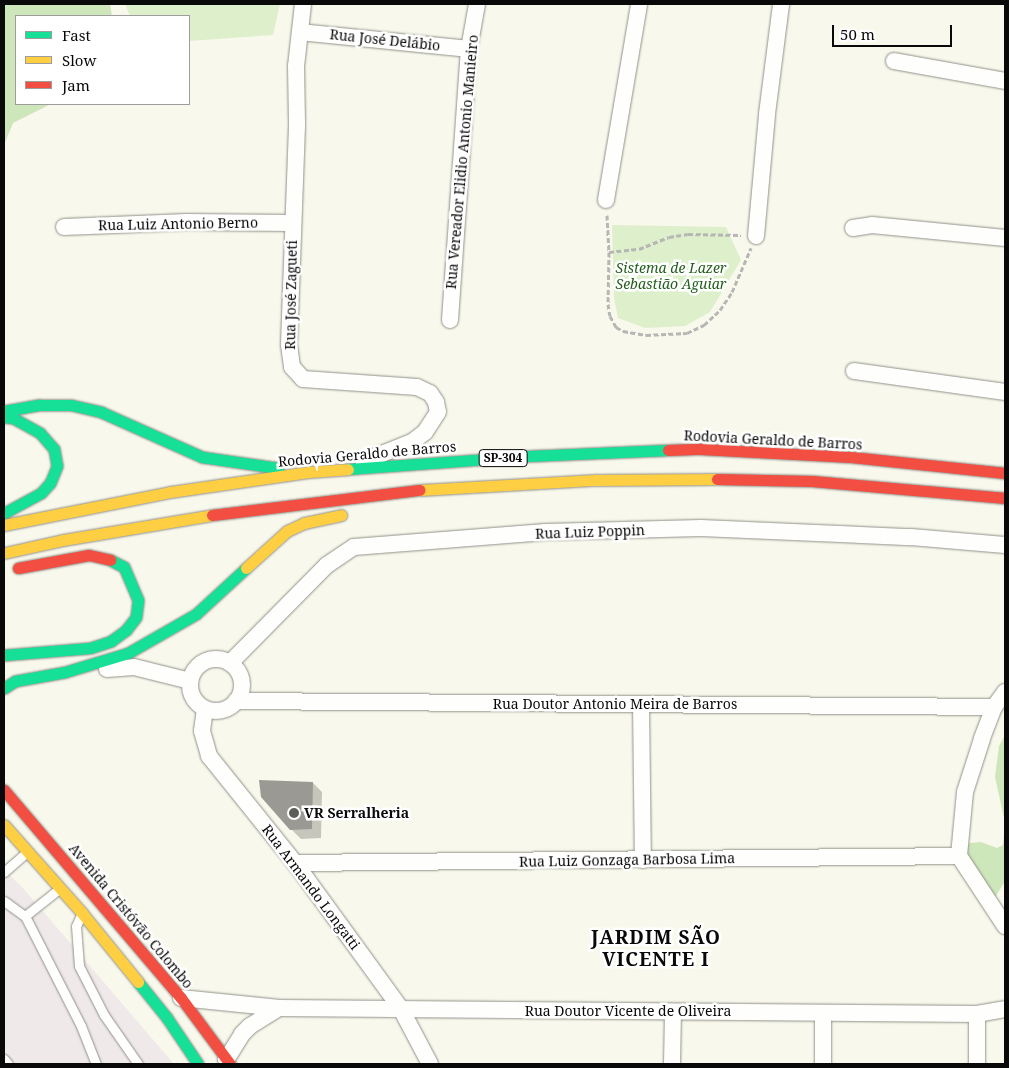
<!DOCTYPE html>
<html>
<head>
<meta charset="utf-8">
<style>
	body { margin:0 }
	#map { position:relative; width:1009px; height:1068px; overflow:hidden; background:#f9f8ec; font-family:"Noto Serif",serif }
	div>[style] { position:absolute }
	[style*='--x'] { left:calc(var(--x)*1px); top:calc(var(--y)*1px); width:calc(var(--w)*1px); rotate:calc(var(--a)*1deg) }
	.industrial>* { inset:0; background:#f0e9ea }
	.green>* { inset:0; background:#deefcc }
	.forest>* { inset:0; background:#cde6ba }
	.shadow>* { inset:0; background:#0003 }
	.building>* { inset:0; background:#9b9993 }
	.path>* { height:3px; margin-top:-1.5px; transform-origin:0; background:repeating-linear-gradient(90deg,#b6b6b4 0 5px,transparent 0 7.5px) }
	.roads { filter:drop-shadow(0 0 1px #91918b) drop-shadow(0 0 1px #91918b) }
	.lane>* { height:9px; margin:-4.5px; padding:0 4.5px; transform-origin:4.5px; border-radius:4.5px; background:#fefefc }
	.street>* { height:16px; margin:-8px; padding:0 8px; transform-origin:8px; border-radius:8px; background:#fefefc }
	.street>.ring { margin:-8px; padding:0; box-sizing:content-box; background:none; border:16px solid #fefefc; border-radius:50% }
	.fast>* { height:11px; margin:-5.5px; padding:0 5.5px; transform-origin:5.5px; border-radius:5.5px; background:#16e098 }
	.slow>* { height:11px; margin:-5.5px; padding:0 5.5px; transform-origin:5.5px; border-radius:5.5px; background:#ffcf43 }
	.jam>* { height:11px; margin:-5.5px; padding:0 5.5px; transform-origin:5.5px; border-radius:5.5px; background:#f24e42 }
	.dots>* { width:14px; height:14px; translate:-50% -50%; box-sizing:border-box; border:2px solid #fff; border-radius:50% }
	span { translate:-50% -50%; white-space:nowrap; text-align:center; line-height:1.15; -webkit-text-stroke:5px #fff; paint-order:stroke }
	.shield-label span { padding:1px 4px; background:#fff; border:1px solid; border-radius:4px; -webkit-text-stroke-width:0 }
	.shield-label { font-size:12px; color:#090909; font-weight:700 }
	.street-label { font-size:14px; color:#090909 }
	.park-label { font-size:14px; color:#225f1c; font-style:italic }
	.poi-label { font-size:14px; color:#090909; font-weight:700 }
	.left { translate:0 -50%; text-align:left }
	.district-label { font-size:19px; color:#090909; font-weight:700; letter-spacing:1px }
	.frame { position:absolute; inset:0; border:5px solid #090909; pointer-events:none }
	.legend { position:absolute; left:15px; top:15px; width:175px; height:90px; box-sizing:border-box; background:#fff; border:1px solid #9d9d9d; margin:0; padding:6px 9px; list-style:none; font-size:15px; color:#090909 }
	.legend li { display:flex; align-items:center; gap:10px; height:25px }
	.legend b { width:25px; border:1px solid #9d9d9d }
	.scale { position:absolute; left:832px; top:25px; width:120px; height:22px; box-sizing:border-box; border:2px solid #090909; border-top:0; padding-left:6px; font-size:15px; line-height:18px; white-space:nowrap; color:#090909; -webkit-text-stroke:4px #fff; paint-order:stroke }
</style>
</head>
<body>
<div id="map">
	<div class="industrial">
		<div style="clip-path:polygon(4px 870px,23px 888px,174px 1064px,4px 1064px)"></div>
	</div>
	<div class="green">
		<div style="clip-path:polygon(125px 4px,280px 4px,273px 35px,189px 41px,189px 16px,130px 16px)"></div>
		<div style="clip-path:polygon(612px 225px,726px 227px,741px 260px,710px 312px,685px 326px,645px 328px,618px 318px,614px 298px)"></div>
	</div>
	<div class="forest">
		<div style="clip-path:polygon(4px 4px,110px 4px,112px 16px,16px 16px,16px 104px,51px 104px,13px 123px,4px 145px)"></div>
		<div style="clip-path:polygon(1005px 735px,1005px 822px,995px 777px,999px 746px)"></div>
		<div style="clip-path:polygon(1005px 824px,1005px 881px,996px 896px,984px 899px,964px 849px,970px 843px,981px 842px,997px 848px,1003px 845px)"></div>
	</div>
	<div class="shadow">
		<div style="clip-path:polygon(313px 783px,322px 792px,321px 838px,301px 839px,291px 829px)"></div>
	</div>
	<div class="building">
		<div style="clip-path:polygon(259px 780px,313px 782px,312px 829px,290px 830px,261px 797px)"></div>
	</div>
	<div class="path">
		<div style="--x:607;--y:215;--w:37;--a:87"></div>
		<div style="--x:609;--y:252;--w:52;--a:91.1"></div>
		<div style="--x:608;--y:304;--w:12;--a:81"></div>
		<div style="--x:610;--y:316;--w:13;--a:61"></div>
		<div style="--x:616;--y:327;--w:8;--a:30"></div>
		<div style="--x:623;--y:331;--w:23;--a:10"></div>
		<div style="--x:646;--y:335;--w:41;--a:-2.8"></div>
		<div style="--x:687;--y:333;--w:19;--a:-25"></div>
		<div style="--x:704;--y:325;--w:22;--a:-43"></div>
		<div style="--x:720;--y:310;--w:22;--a:-56"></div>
		<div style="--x:732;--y:292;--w:48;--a:-66.6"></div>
		<div style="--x:609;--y:252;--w:30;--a:-6"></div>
		<div style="--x:639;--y:249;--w:32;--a:-22"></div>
		<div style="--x:669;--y:237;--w:19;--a:-9"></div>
		<div style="--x:688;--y:234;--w:53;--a:1.1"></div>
	</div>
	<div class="roads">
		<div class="lane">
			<div style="--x:4;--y:872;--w:29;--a:-41"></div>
			<div style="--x:4;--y:901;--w:26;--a:36"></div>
			<div style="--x:25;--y:916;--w:123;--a:63"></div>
			<div style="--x:81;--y:1026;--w:41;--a:68.5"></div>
			<div style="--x:81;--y:915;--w:12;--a:114"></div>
			<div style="--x:76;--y:926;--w:40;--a:85.7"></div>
			<div style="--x:79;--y:966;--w:55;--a:63"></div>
			<div style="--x:104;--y:1015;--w:60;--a:55.2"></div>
			<div style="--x:25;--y:916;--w:43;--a:-38.5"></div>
			<div style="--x:4;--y:1059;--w:6;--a:51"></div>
		</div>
		<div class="street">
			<div style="--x:303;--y:4;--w:62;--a:96.4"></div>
			<div style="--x:296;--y:66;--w:60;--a:89"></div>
			<div style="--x:297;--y:126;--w:219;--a:92.1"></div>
			<div style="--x:289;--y:345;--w:22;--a:82"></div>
			<div style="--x:292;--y:367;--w:16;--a:47"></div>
			<div style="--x:303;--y:379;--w:114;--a:4"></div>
			<div style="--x:417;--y:387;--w:14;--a:25"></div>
			<div style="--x:430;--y:393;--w:11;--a:56"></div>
			<div style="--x:436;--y:402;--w:10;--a:79"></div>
			<div style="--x:438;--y:412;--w:24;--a:123"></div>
			<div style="--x:425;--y:432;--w:16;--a:142"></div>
			<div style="--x:412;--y:442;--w:52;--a:158.4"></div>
			<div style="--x:300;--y:32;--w:170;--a:5.7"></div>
			<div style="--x:894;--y:61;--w:113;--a:10.2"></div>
			<div style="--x:606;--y:200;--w:199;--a:-80.4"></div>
			<div style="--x:64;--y:227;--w:123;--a:-2.3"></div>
			<div style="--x:187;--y:222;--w:105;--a:0.5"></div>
			<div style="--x:853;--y:228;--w:19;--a:-9"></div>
			<div style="--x:872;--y:225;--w:134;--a:5.6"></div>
			<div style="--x:756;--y:236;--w:122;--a:-84.8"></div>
			<div style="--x:767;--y:114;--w:111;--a:-82.7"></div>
			<div style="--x:450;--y:320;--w:272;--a:-86"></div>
			<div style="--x:469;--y:49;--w:46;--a:-79.9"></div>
			<div style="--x:854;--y:371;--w:152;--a:7.9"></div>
			<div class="ring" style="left:190px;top:659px;width:36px;height:36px"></div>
			<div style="--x:230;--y:663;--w:138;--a:-45.3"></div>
			<div style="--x:327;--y:565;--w:32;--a:-34"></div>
			<div style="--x:354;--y:547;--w:192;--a:-4.5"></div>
			<div style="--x:545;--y:532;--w:156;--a:-1.5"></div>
			<div style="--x:701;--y:528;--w:210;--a:2.5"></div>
			<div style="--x:911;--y:537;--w:94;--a:4.9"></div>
			<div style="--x:107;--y:669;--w:27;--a:-4"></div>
			<div style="--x:134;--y:667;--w:58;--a:14"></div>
			<div style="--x:1005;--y:692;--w:19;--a:126"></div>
			<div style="--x:994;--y:707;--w:34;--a:111"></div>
			<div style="--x:982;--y:739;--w:56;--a:107.8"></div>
			<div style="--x:965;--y:792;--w:64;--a:95.4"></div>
			<div style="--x:959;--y:856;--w:84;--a:56.7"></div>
			<div style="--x:236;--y:701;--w:758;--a:0.45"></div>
			<div style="--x:641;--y:704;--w:156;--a:89.3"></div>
			<div style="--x:205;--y:709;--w:22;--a:98"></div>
			<div style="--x:202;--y:731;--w:26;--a:74"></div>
			<div style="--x:209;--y:756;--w:137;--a:51.2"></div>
			<div style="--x:295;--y:863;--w:180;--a:54"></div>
			<div style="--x:401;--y:1009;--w:62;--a:62.2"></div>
			<div style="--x:295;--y:863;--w:664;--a:-0.6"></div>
			<div style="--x:181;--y:998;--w:99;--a:5.8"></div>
			<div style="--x:279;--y:1008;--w:698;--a:0.49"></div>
			<div style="--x:977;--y:1014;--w:28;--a:-10"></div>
			<div style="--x:823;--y:1013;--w:51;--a:90"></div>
			<div style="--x:977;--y:1014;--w:50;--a:90"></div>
			<div style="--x:226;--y:1060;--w:31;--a:-58"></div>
			<div style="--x:242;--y:1034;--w:11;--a:-45"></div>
			<div style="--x:250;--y:1026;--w:34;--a:-32"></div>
			<div style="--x:672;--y:1064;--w:52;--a:-88.9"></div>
		</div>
		<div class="fast">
			<div style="--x:4;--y:411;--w:36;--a:-10"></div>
			<div style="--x:39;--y:405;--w:32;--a:0"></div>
			<div style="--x:71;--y:405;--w:31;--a:13"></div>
			<div style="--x:101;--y:412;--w:111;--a:24"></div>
			<div style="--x:202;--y:457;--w:77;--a:8.2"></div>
			<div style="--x:4;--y:417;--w:9;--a:6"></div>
			<div style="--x:13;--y:418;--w:31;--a:29"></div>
			<div style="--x:40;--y:433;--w:21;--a:49"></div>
			<div style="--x:54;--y:449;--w:17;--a:80"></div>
			<div style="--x:57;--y:466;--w:18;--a:112"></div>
			<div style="--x:50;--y:483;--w:13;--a:132"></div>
			<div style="--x:41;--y:493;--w:42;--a:151.6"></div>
			<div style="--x:348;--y:469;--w:180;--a:-4.1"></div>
			<div style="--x:528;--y:456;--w:140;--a:-2.5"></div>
			<div style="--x:4;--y:655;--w:86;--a:-4.7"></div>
			<div style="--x:90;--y:648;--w:22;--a:-18"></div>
			<div style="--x:111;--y:641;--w:19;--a:-36"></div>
			<div style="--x:126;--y:630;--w:16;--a:-52"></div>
			<div style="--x:136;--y:617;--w:17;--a:-83"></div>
			<div style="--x:138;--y:600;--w:36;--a:-113"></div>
			<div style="--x:124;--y:567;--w:16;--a:-153"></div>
			<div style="--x:4;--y:688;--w:13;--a:-32"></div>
			<div style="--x:15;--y:681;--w:51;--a:-10.2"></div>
			<div style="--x:65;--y:672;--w:66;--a:-16.8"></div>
			<div style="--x:128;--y:653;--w:78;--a:-29.8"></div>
			<div style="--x:196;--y:614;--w:68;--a:-42.6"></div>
			<div style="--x:138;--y:982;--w:46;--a:51.1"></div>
			<div style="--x:167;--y:1018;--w:55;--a:56"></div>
		</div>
		<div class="slow">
			<div style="--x:420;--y:490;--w:176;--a:-3.3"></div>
			<div style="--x:596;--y:480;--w:121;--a:-0.5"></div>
			<div style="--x:4;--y:525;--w:169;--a:-11.2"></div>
			<div style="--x:170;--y:492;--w:140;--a:-8.2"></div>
			<div style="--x:309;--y:472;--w:39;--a:-4"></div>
			<div style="--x:4;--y:553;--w:60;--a:-12.4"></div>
			<div style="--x:63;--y:540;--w:151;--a:-9.5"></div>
			<div style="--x:246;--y:568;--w:55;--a:-42.1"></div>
			<div style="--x:287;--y:531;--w:19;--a:-25"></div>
			<div style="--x:304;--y:523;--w:38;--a:-12"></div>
			<div style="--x:4;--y:825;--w:118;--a:48.4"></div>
			<div style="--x:82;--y:913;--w:89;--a:50.9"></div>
		</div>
		<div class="jam">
			<div style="--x:668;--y:450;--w:33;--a:-2"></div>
			<div style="--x:701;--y:449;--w:150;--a:3.1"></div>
			<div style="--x:851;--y:457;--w:155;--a:5.9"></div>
			<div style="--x:717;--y:479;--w:95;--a:1.2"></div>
			<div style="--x:812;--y:481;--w:194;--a:5"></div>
			<div style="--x:212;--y:515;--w:209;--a:-6.9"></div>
			<div style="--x:18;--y:568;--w:72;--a:-10.4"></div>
			<div style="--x:89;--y:555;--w:22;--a:13"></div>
			<div style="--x:4;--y:790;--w:273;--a:49.6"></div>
			<div style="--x:181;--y:998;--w:82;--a:53.4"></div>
		</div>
	</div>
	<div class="dots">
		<div style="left:294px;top:813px;background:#5d5d58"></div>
	</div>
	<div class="shield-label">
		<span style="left:503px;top:458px">SP-304</span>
	</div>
	<div class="street-label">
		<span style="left:385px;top:40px;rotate:6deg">Rua José Delábio</span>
		<span style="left:462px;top:162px;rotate:-85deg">Rua Vereador Elidio Antonio Manieiro</span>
		<span style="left:178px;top:224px;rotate:-1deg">Rua Luiz Antonio Berno</span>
		<span style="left:291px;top:295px;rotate:-89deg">Rua José Zagueti</span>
		<span style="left:773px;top:440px;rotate:3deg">Rodovia Geraldo de Barros</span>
		<span style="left:367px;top:454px;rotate:-5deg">Rodovia Geraldo de Barros</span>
		<span style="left:590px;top:532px;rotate:-2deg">Rua Luiz Poppin</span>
		<span style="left:615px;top:704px">Rua Doutor Antonio Meira de Barros</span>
		<span style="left:627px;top:860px;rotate:-1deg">Rua Luiz Gonzaga Barbosa Lima</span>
		<span style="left:311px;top:887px;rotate:53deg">Rua Armando Longatti</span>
		<span style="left:131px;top:916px;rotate:50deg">Avenida Cristóvão Colombo</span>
		<span style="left:628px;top:1011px">Rua Doutor Vicente de Oliveira</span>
	</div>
	<div class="park-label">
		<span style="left:671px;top:276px">Sistema de Lazer<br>Sebastião Aguiar</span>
	</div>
	<div class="poi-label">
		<span class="left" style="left:304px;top:813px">VR Serralheria</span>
	</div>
	<div class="district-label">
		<span style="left:656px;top:949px">JARDIM SÃO<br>VICENTE I</span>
	</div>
	<div class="frame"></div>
	<ul class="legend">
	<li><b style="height:6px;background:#16e098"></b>Fast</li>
	<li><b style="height:6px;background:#ffcf43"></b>Slow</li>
	<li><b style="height:6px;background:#f24e42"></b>Jam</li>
	</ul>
	<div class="scale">50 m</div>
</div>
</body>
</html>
